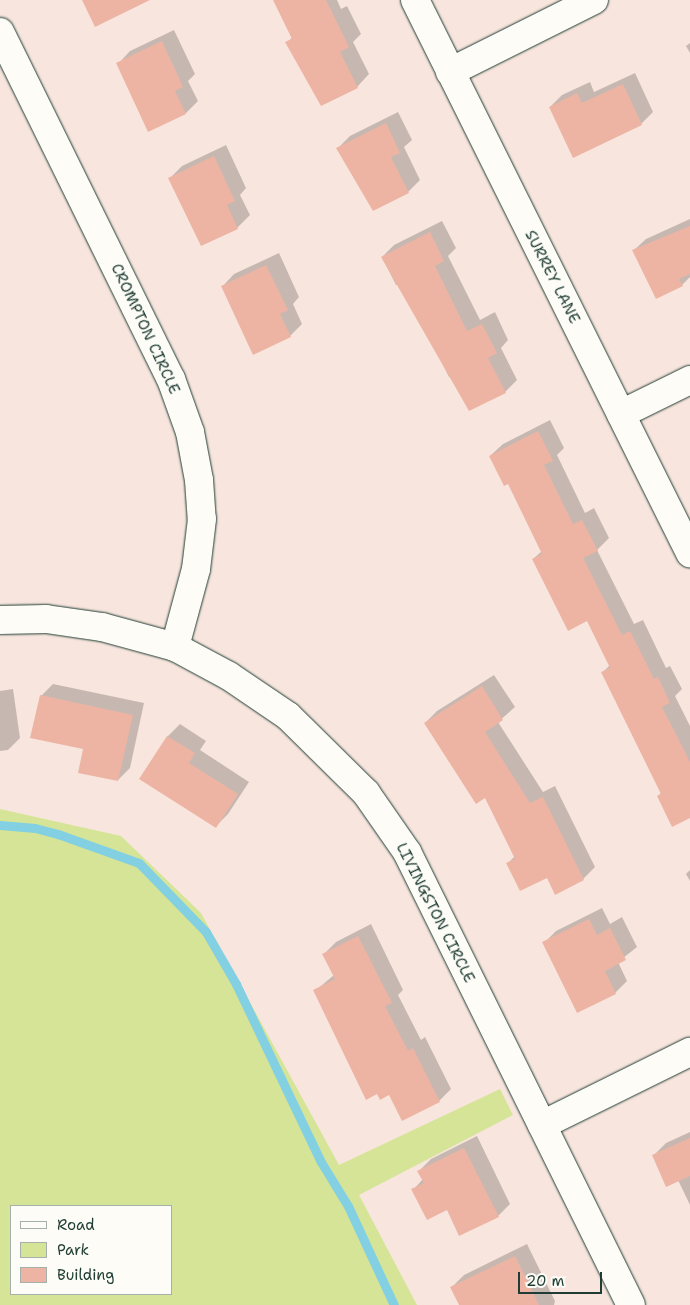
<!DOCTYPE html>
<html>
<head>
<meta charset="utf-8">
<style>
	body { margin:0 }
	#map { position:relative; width:690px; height:1305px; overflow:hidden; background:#f8e6de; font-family:"Shantell Sans",sans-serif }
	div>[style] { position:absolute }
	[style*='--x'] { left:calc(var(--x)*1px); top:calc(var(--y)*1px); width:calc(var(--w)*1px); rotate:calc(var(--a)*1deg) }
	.green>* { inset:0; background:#d6e497 }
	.shadow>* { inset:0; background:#0003 }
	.stream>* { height:9px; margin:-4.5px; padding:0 4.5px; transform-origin:4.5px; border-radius:4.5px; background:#83d0e2 }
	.building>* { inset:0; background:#edb4a4 }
	.roads { filter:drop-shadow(0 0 1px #1f3d34) drop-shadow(0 0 1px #1f3d34) }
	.minor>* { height:28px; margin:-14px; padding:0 14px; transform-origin:14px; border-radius:14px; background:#fdfcf7 }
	span { translate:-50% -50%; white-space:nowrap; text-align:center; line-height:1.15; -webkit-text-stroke:5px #fdfcf7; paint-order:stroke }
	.street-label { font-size:15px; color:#1f3d34 }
	.legend { position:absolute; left:10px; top:1205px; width:162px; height:90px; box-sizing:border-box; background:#fdfcf7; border:1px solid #a4b0a9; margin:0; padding:6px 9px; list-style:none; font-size:15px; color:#1f3d34 }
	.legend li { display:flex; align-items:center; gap:10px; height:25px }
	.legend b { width:25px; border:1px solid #a4b0a9 }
	.scale { position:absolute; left:518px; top:1272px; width:84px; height:22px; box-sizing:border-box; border:2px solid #1f3d34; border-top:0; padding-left:6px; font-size:15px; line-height:18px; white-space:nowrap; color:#1f3d34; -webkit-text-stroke:4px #fdfcf7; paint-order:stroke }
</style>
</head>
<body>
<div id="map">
	<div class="green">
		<div style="clip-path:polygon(evenodd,0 809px,121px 836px,201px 913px,339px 1165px,500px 1089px,513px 1115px,359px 1195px,417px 1305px,0 1305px,0 809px,171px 1206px,171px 1294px,11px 1294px,11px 1206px,171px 1206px)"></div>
	</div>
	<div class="shadow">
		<div style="clip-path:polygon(275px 0,337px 0,341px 9px,347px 6px,361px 34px,353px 42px,369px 74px,357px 87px,287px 42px,293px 37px)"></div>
		<div style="clip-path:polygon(174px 30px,195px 74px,188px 81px,198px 101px,186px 113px,149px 130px,118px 64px,130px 51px)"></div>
		<div style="clip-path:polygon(690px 43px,690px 53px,686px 46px)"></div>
		<div style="clip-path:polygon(635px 73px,653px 112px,641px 124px,550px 107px,562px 95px,590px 82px,594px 92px)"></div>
		<div style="clip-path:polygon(398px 112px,412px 140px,404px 147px,420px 180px,408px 192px,338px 148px,350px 136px)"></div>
		<div style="clip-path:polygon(226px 145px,246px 188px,240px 195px,250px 215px,237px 228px,201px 245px,170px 178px,182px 166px)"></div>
		<div style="clip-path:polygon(690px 219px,690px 277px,682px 285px,633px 251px,646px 239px)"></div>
		<div style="clip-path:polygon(442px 221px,456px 248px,448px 256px,480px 320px,495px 312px,508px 340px,501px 348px,517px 380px,505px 392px,453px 375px,449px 377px,420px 318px,400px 284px,396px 285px,382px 257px,394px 245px)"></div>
		<div style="clip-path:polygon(279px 253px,299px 297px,293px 304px,302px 324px,290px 336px,222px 287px,234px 274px)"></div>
		<div style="clip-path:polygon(550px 420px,564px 448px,557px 455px,585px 513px,594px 508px,609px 538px,597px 550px,634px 624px,643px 620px,666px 668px,670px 666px,682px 689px,675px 696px,690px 726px,690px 817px,658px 796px,661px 793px,603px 672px,610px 665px,588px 620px,533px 559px,542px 551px,509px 482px,490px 456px,503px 444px)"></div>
		<div style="clip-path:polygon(494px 675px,515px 707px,498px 722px,543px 792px,555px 786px,595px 867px,583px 879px,547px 876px,508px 863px,515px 856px,486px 796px,425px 723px,437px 711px)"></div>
		<div style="clip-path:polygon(53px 684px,144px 703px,130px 768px,118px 780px,85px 748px,41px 696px)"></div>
		<div style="clip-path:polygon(13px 689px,20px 738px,8px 750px,0 751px,0 691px)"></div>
		<div style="clip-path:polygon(180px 724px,206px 741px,200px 750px,249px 782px,228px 814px,216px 826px,141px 779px,168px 736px)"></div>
		<div style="clip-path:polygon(690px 870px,690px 881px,686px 874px)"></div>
		<div style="clip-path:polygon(602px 908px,610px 924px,622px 917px,637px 947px,618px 962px,627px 981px,615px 993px,544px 943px,556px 931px)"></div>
		<div style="clip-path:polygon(371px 924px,403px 990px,398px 995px,421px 1040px,425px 1037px,451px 1089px,439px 1101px,390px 1094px,315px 991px,334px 975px,324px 954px,336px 942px)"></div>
		<div style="clip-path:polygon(690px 1132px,690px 1205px,678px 1180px,654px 1155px,666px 1143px)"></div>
		<div style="clip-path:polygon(477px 1136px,510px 1204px,498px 1216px,447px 1209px,413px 1190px,423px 1179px,419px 1171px,431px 1159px)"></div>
		<div style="clip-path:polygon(527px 1244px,555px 1301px,554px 1305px,461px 1305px,452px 1287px,464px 1275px)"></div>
	</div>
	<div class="stream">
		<div style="--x:0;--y:825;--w:35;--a:5"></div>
		<div style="--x:35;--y:828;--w:24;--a:15"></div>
		<div style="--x:58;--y:834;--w:86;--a:19.7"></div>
		<div style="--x:139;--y:863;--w:96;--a:45.8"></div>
		<div style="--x:206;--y:932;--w:60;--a:60"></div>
		<div style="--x:236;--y:984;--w:197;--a:64.5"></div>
		<div style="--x:321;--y:1162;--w:52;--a:58.5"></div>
		<div style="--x:348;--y:1206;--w:109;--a:65.1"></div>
	</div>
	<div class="building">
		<div style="clip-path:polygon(82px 0,150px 0,95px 27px)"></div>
		<div style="clip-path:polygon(273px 0,326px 0,349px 47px,340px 52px,358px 88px,321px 106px,285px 42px,292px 39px)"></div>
		<div style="clip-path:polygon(162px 41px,183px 87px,175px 91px,186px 114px,148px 132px,116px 63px)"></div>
		<div style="clip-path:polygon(623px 84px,642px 125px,573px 158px,549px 107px,577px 93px,582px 103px)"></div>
		<div style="clip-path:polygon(386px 123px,400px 153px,391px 157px,409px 193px,373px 211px,336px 148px)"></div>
		<div style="clip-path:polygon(214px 156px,235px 201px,227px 205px,238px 229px,201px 246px,168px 178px)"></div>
		<div style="clip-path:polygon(690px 226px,690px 274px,679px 279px,683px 286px,656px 299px,632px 250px)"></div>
		<div style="clip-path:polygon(430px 232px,444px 261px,435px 266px,467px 331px,482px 324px,497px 353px,488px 358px,506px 393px,469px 411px,381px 257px)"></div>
		<div style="clip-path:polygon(266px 265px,288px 310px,280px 314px,291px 337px,253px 355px,221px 286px)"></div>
		<div style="clip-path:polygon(538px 431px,553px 461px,544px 465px,573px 524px,582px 520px,598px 551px,583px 558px,622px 635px,630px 631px,654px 679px,658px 677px,670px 703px,662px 707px,690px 762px,690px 818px,672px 827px,657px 796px,661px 794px,601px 672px,610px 668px,587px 621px,568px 631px,532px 559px,542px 554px,508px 484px,504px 486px,489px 456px)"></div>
		<div style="clip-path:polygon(482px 686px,503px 720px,485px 732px,530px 803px,543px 797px,584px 880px,555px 895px,547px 878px,520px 891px,506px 863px,515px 859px,485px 798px,476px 804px,424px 723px)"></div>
		<div style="clip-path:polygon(40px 695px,133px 715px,118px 781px,78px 773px,83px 749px,30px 738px)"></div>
		<div style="clip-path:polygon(167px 736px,195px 753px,189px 763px,238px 794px,216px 828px,139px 779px)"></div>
		<div style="clip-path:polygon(589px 919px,597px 935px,610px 928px,626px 960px,605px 971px,616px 994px,577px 1013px,542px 942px)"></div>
		<div style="clip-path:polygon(358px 936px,392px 1003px,385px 1006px,408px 1051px,413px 1048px,440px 1102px,402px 1121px,389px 1095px,380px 1100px,377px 1094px,366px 1100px,313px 990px,335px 979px,322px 954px)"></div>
		<div style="clip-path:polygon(690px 1138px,690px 1176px,666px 1187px,652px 1155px)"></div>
		<div style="clip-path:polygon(464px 1148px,499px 1217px,459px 1236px,447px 1210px,427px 1220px,411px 1189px,424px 1183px,417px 1171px)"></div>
		<div style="clip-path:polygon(515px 1256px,539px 1305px,459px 1305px,450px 1287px)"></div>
	</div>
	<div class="roads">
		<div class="minor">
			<div style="--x:415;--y:0;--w:618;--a:63.56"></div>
			<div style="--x:0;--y:32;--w:387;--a:63.8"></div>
			<div style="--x:171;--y:379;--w:56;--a:70.3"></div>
			<div style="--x:190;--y:432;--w:49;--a:79.4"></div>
			<div style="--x:199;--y:480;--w:39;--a:86"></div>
			<div style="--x:202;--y:519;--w:50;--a:96.8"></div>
			<div style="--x:196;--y:569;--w:81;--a:105.1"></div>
			<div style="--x:450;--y:72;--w:161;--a:-26.6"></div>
			<div style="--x:621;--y:414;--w:77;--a:-26.2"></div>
			<div style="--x:0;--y:620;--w:46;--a:-1.2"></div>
			<div style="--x:46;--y:619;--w:57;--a:8.1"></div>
			<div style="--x:102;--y:627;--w:76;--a:15.3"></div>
			<div style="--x:175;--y:647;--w:61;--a:28.2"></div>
			<div style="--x:229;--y:676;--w:71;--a:34.1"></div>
			<div style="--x:288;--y:716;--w:110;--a:44.6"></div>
			<div style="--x:366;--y:793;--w:72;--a:55.2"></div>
			<div style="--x:407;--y:852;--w:505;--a:63.69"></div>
			<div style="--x:542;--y:1125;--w:165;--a:-26.3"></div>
		</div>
	</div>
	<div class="street-label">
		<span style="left:552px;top:277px;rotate:63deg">SURREY LANE</span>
		<span style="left:145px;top:329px;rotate:65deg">CROMPTON CIRCLE</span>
		<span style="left:435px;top:913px;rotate:63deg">LIVINGSTON CIRCLE</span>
	</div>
	<ul class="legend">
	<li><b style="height:6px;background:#fdfcf7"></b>Road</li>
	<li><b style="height:14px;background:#d6e497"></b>Park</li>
	<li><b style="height:14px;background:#edb4a4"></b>Building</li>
	</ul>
	<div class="scale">20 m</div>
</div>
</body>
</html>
